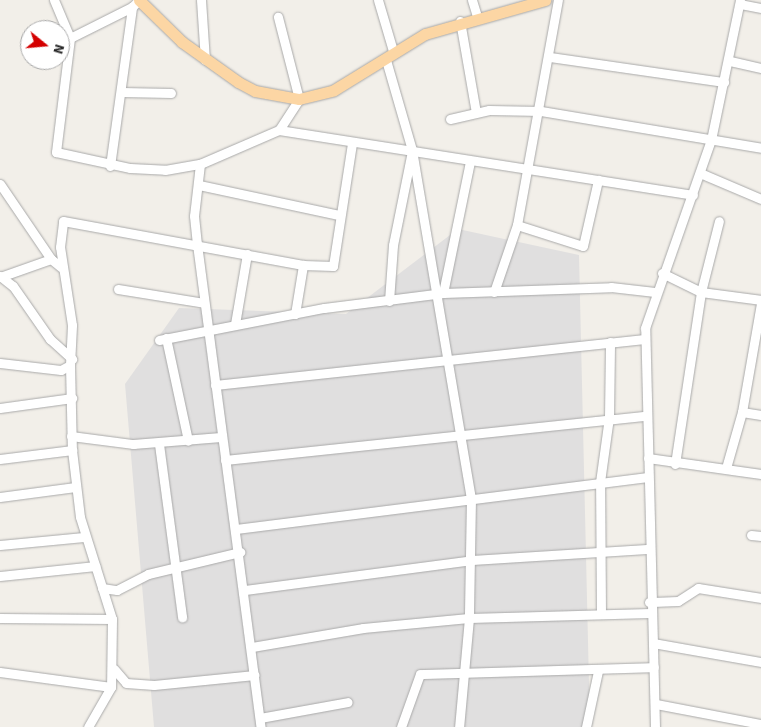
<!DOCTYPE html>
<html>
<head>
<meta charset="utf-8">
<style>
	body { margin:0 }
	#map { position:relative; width:761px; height:727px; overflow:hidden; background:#f2efe9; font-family:"Source Sans 3",sans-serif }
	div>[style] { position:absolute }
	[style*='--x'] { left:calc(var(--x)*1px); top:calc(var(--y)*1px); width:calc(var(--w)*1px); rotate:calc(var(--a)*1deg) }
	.residential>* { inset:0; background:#e0dfdf }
	.roads { filter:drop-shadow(0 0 1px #a9a9a9) drop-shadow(0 0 1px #a9a9a9) }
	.minor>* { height:9px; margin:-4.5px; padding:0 4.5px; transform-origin:4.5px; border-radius:4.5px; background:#fff }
	.major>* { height:11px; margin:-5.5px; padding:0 5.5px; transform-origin:5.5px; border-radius:5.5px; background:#fcd6a4 }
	span { translate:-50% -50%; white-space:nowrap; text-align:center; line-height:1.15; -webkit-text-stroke:4px #fff; paint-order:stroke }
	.north { position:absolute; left:20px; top:20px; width:50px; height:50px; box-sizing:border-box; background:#fff; border:1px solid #a7a7a7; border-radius:50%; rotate:107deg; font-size:14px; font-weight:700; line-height:20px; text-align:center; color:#222 }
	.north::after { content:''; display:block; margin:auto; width:18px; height:22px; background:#d40000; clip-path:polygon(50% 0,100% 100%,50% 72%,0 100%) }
</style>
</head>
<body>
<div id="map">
	<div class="residential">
		<div style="clip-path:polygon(458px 229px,579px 255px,590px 727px,154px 727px,125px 384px,179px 308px,346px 314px)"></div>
	</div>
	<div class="roads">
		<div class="minor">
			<div style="--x:54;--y:0;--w:41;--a:67.2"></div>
			<div style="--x:70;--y:38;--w:115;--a:97"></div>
			<div style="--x:56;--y:152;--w:76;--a:12.2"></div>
			<div style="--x:130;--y:168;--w:35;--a:3"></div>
			<div style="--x:165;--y:170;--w:36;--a:-10"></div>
			<div style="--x:200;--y:164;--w:86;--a:-23.3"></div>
			<div style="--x:279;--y:130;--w:37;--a:-57"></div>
			<div style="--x:299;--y:99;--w:85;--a:-104.4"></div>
			<div style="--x:201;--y:0;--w:60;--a:86.2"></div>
			<div style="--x:378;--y:0;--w:53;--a:73.6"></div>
			<div style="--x:472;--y:0;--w:17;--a:73"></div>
			<div style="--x:740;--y:4;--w:21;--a:11"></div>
			<div style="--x:460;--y:21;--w:93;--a:80.1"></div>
			<div style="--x:70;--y:38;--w:69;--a:-26.6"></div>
			<div style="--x:550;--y:57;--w:176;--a:8.2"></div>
			<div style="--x:386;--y:60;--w:94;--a:73.9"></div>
			<div style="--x:412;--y:150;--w:353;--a:80.4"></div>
			<div style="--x:471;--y:498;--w:120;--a:91"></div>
			<div style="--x:469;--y:618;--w:109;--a:95.2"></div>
			<div style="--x:730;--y:61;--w:32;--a:13"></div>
			<div style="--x:122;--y:92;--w:49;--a:1.2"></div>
			<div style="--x:450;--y:119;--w:40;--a:-13"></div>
			<div style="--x:489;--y:110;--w:52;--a:1.1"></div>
			<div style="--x:541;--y:111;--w:223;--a:9.5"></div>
			<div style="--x:279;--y:130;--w:419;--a:8.9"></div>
			<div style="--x:200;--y:164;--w:52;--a:96.6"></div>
			<div style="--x:194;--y:216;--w:28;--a:84"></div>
			<div style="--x:197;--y:244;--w:487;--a:82.5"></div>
			<div style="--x:110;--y:166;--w:161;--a:-82.1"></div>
			<div style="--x:132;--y:7;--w:10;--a:-45"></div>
			<div style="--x:700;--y:173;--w:66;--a:23.1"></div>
			<div style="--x:0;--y:184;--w:91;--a:55.8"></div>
			<div style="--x:51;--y:259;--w:13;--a:39"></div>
			<div style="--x:199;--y:185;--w:143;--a:12.1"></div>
			<div style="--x:517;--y:225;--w:69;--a:17.7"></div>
			<div style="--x:583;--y:246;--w:68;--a:-77.2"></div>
			<div style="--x:662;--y:273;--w:43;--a:26"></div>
			<div style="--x:701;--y:292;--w:61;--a:7.6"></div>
			<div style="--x:0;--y:276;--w:16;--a:38"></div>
			<div style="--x:13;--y:286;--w:65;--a:55.1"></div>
			<div style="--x:50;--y:339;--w:30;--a:42"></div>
			<div style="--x:0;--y:277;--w:54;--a:-19.4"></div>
			<div style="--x:118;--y:289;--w:87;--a:9.2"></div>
			<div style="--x:494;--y:292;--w:71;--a:-71.1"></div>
			<div style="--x:517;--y:225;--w:229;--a:-79.7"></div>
			<div style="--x:443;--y:293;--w:134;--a:-78.4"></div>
			<div style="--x:389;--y:301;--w:56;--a:-85.9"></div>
			<div style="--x:393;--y:245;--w:91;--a:-78.6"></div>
			<div style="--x:295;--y:314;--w:50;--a:-80.7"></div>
			<div style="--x:235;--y:324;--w:71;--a:-80.3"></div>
			<div style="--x:166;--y:338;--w:105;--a:77.9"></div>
			<div style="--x:159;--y:340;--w:168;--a:-11"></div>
			<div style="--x:324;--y:308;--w:120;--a:-7.2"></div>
			<div style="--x:443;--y:293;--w:168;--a:-2"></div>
			<div style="--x:611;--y:287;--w:44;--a:6.5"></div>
			<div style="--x:0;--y:363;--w:61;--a:6.5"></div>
			<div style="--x:61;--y:370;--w:10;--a:-29"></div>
			<div style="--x:70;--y:365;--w:40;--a:-87.1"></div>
			<div style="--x:72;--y:325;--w:79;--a:-98.7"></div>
			<div style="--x:60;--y:247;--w:26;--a:-83"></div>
			<div style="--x:63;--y:221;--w:244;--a:10.4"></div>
			<div style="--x:303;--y:265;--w:30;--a:2"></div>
			<div style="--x:333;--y:266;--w:124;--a:-81.2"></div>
			<div style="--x:70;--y:365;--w:85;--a:88.7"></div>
			<div style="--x:72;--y:450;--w:67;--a:83.2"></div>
			<div style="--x:80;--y:517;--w:107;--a:72.6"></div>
			<div style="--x:112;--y:619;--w:68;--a:90.8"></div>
			<div style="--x:111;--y:687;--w:46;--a:119.9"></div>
			<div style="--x:215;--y:385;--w:432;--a:-6.1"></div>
			<div style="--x:0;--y:408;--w:73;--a:-7.9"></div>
			<div style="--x:742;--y:412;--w:19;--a:9"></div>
			<div style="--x:71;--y:436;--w:63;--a:7.4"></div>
			<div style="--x:133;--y:444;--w:88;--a:-4.5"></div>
			<div style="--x:159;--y:444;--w:175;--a:82.4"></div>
			<div style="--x:648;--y:458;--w:114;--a:8.1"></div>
			<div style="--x:0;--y:459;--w:73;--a:-7.1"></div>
			<div style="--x:225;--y:460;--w:423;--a:-6"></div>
			<div style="--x:675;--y:464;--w:174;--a:-81.4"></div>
			<div style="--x:701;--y:292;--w:73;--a:-75.8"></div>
			<div style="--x:726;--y:468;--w:58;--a:-74.1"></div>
			<div style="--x:742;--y:412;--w:111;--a:-80.1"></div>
			<div style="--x:0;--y:497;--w:76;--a:-7.6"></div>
			<div style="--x:236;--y:529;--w:415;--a:-7.2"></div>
			<div style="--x:751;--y:535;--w:10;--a:6"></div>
			<div style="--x:0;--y:545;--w:84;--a:-5.4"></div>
			<div style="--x:0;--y:576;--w:96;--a:-6"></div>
			<div style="--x:102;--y:588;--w:15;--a:8"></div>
			<div style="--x:117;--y:590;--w:35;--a:-27"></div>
			<div style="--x:148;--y:574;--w:95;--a:-13.4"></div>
			<div style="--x:245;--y:590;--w:229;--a:-7.5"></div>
			<div style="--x:472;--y:560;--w:175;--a:-3.6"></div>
			<div style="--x:649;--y:602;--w:29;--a:-2"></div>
			<div style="--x:678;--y:601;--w:24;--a:-33"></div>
			<div style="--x:698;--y:588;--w:64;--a:9"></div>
			<div style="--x:601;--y:613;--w:131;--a:-90.4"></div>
			<div style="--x:600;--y:482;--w:66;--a:-82.1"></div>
			<div style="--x:609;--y:417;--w:75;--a:-89.2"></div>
			<div style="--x:0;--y:618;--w:112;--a:0.5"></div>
			<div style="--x:653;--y:643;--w:110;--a:10"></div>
			<div style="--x:252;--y:647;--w:113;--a:-9.7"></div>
			<div style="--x:363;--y:628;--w:106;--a:-5.4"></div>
			<div style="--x:469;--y:618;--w:181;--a:-1.6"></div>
			<div style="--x:114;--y:669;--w:18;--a:49"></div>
			<div style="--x:126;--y:683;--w:28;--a:4"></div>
			<div style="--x:154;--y:685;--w:101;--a:-5.7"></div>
			<div style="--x:0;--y:672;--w:112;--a:7.7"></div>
			<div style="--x:656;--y:704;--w:107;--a:10.8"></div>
			<div style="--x:260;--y:718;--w:89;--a:-10.3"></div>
			<div style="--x:401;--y:727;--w:56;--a:-70.3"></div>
			<div style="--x:420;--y:674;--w:234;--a:-1.7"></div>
			<div style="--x:586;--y:727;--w:57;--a:-77.9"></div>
			<div style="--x:655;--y:727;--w:399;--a:-91.4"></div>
			<div style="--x:645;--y:328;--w:199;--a:-70.7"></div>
			<div style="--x:711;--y:140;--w:143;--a:-78.3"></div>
		</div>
		<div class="major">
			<div style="--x:139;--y:0;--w:60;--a:44.3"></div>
			<div style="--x:182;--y:42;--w:69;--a:35.5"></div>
			<div style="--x:238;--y:82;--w:19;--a:28"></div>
			<div style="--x:255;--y:91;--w:45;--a:10.3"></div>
			<div style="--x:299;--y:99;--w:36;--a:-14"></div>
			<div style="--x:334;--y:90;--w:107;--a:-31.6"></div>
			<div style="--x:425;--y:34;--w:125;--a:-15.8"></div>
		</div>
	</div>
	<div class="north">N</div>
</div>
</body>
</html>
